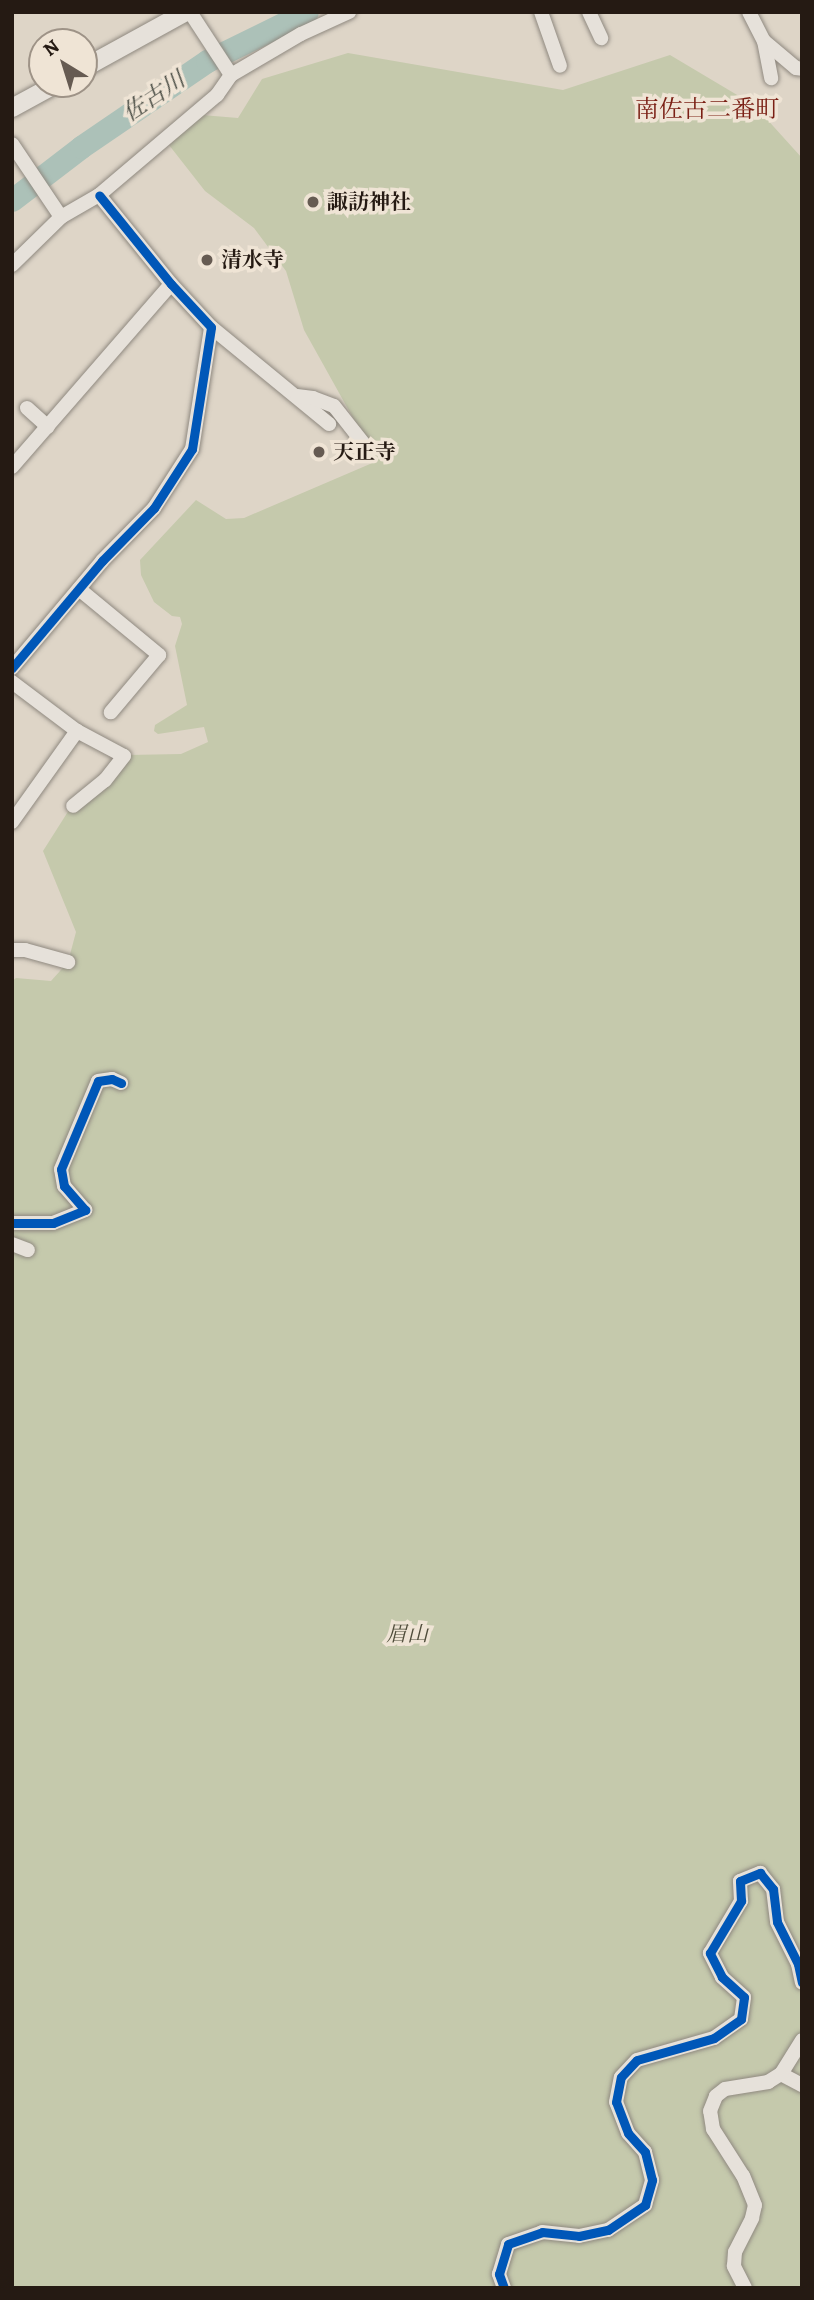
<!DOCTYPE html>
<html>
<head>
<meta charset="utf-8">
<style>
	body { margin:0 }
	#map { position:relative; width:814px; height:2300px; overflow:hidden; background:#ded5c7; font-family:Alegreya,"Noto Serif JP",serif }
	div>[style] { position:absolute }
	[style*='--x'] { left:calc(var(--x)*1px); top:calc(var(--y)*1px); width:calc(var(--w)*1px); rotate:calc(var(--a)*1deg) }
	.green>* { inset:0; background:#c5c9ac }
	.river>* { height:23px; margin:-11.5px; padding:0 11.5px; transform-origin:11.5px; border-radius:11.5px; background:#acc1b8 }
	.roads { filter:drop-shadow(0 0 2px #8f8980) drop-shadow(0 0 2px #8f8980) }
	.minor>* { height:14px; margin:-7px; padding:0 7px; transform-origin:7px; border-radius:7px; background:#e6e1da }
	.tertiary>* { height:18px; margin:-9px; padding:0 9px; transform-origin:9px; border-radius:9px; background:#e6e1da }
	.cycleway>* { height:9px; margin:-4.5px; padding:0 4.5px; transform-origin:4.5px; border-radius:4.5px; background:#0057b8 }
	.dots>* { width:19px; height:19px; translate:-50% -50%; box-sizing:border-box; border:4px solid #efe4d5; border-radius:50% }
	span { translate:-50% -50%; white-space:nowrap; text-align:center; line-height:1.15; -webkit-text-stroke:7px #efe4d5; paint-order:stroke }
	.poi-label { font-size:21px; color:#251a13; font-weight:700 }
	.left { translate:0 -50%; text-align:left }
	.park-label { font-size:21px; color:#4f4c3a; font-style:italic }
	.water-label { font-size:23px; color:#474a42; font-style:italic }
	.quarter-label { font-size:24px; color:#7a1f14 }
	.frame { position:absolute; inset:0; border:14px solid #251a13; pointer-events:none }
	.north { position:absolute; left:28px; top:28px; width:70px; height:70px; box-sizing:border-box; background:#efe4d5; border:2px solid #9e9387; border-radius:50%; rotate:322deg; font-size:19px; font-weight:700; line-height:28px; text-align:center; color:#251a13 }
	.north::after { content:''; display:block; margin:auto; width:24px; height:32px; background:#665b52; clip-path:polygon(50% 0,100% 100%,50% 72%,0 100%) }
</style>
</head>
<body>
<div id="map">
	<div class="green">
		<div style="clip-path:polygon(348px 53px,563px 90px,670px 55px,754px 105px,802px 158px,802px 2288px,12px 2288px,12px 981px,16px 978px,51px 981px,68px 962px,76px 932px,43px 851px,69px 810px,128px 755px,181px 754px,208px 742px,204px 727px,158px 734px,154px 731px,155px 725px,187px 705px,175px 646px,182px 624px,180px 617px,172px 616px,154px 602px,141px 575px,140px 560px,196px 500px,226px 519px,244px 518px,377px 461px,304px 330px,286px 271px,254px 228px,205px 191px,169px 145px,202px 115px,238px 118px,262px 79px)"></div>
	</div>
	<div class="river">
		<div style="--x:12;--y:200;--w:87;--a:-37.5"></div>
		<div style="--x:81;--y:147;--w:153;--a:-34.3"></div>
		<div style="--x:207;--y:61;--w:111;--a:-26.1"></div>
	</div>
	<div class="roads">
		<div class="minor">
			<div style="--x:190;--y:12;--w:75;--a:56.9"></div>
			<div style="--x:541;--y:12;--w:57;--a:70.6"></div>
			<div style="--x:589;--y:12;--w:29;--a:65"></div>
			<div style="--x:749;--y:12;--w:33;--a:63"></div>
			<div style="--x:764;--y:41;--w:38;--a:79"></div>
			<div style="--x:764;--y:41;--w:42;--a:40.2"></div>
			<div style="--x:796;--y:68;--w:6;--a:9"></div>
			<div style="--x:12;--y:144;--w:88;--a:56.1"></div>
			<div style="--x:12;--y:265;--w:69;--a:-44.4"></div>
			<div style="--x:61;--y:217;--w:44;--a:-30.1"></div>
			<div style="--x:99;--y:195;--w:155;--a:-40.3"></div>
			<div style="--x:217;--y:95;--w:24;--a:-55"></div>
			<div style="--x:231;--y:75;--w:81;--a:-30.4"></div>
			<div style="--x:301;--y:34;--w:53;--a:-24.6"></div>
			<div style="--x:211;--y:327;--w:153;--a:39.4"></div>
			<div style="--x:297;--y:396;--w:16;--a:7"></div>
			<div style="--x:313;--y:398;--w:22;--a:21"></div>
			<div style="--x:334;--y:406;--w:53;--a:51.8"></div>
			<div style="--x:27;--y:408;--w:28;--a:42"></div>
			<div style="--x:12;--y:467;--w:242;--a:-49"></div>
			<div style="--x:79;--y:589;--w:104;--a:39.5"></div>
			<div style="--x:159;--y:655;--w:75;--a:130.1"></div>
			<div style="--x:12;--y:668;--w:140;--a:-49.9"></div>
			<div style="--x:102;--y:561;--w:74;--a:-45.5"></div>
			<div style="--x:154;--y:508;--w:70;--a:-57.2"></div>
			<div style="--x:192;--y:449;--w:123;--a:-81.1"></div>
			<div style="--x:211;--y:327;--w:59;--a:-132.9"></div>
			<div style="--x:171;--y:284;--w:114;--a:-129"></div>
			<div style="--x:12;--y:682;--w:81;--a:37"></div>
			<div style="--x:77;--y:731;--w:53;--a:28"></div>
			<div style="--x:124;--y:756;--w:31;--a:128"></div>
			<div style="--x:105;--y:780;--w:41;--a:140.9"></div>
			<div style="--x:12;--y:822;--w:112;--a:-54.5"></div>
			<div style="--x:12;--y:950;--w:13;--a:0"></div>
			<div style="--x:25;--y:950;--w:45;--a:15.6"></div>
			<div style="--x:12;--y:1223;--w:41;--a:0"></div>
			<div style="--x:53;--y:1223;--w:35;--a:-22"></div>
			<div style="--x:85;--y:1210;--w:32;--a:-131"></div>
			<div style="--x:64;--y:1186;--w:17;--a:-100"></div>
			<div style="--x:61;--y:1169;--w:95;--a:-67.2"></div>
			<div style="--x:98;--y:1081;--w:14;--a:-8"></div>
			<div style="--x:112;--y:1079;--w:10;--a:24"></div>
			<div style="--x:12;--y:1244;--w:17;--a:21"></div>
			<div style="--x:781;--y:2074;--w:24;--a:28"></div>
			<div style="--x:504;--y:2288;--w:15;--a:-110"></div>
			<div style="--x:499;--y:2274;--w:31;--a:-73"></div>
			<div style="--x:508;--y:2244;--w:36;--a:-19"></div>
			<div style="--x:542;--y:2232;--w:37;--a:6"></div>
			<div style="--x:579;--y:2236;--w:30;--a:-12"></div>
			<div style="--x:608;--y:2230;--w:45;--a:-34"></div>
			<div style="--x:645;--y:2205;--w:26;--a:-74"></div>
			<div style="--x:652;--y:2180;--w:29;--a:-104"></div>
			<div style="--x:645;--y:2152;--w:25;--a:-132"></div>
			<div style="--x:628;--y:2133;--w:33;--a:-111"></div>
			<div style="--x:616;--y:2102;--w:25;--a:-79"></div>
			<div style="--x:621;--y:2077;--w:23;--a:-47"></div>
			<div style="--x:637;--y:2060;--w:80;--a:-15.9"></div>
			<div style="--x:714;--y:2038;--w:33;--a:-35"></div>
			<div style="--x:741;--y:2019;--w:22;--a:-82"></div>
			<div style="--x:744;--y:1997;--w:30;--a:-138"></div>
			<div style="--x:722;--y:1977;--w:27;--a:-117"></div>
			<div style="--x:710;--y:1953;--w:61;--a:-59.2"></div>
			<div style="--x:741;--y:1901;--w:20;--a:-93"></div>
			<div style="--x:740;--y:1881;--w:22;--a:-22"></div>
			<div style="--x:760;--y:1873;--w:21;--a:51"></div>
			<div style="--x:773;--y:1889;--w:33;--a:83"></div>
			<div style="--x:777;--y:1922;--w:47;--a:63.4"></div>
			<div style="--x:798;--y:1964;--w:19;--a:78"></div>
			<div style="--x:745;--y:2288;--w:25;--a:-117"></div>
			<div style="--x:734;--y:2266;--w:14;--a:-86"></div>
			<div style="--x:735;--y:2252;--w:38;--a:-63"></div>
			<div style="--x:752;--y:2218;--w:13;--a:-77"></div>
			<div style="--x:755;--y:2205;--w:31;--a:-112"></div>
			<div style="--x:743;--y:2176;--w:56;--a:-122.6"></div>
			<div style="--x:713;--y:2129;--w:18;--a:-99"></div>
			<div style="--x:710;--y:2111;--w:16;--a:-68"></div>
			<div style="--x:716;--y:2096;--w:11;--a:-38"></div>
			<div style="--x:725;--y:2089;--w:44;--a:-9.2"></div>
			<div style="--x:768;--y:2082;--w:15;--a:-32"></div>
			<div style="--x:781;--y:2074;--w:40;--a:-58"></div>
		</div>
		<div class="tertiary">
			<div style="--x:84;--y:68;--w:116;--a:-28.8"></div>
			<div style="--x:12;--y:108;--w:50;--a:-28.6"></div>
		</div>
	</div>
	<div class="cycleway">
		<div style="--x:12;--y:668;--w:140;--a:-49.9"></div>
		<div style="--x:102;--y:561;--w:74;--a:-45.5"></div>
		<div style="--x:154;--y:508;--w:70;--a:-57.2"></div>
		<div style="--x:192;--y:449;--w:123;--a:-81.1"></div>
		<div style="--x:211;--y:327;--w:59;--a:-132.9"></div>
		<div style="--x:171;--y:284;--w:114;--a:-129"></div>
		<div style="--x:12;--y:1223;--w:41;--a:0"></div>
		<div style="--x:53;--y:1223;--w:35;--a:-22"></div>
		<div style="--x:85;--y:1210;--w:32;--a:-131"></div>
		<div style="--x:64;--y:1186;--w:17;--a:-100"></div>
		<div style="--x:61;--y:1169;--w:95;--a:-67.2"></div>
		<div style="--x:98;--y:1081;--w:14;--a:-8"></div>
		<div style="--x:112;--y:1079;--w:10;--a:24"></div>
		<div style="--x:504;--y:2288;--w:15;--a:-110"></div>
		<div style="--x:499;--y:2274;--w:31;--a:-73"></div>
		<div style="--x:508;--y:2244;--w:36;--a:-19"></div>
		<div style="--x:542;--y:2232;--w:37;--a:6"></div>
		<div style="--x:579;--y:2236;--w:30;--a:-12"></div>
		<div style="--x:608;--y:2230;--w:45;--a:-34"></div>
		<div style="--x:645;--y:2205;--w:26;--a:-74"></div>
		<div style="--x:652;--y:2180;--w:29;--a:-104"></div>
		<div style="--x:645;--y:2152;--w:25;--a:-132"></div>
		<div style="--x:628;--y:2133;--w:33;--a:-111"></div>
		<div style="--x:616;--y:2102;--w:25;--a:-79"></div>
		<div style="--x:621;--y:2077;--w:23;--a:-47"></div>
		<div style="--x:637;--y:2060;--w:80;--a:-15.9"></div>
		<div style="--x:714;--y:2038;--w:33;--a:-35"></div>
		<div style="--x:741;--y:2019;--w:22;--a:-82"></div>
		<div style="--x:744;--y:1997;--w:30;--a:-138"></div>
		<div style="--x:722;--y:1977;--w:27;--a:-117"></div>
		<div style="--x:710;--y:1953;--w:61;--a:-59.2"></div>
		<div style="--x:741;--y:1901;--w:20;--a:-93"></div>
		<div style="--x:740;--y:1881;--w:22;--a:-22"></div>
		<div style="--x:760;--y:1873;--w:21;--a:51"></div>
		<div style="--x:773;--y:1889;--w:33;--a:83"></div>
		<div style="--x:777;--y:1922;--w:47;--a:63.4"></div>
		<div style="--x:798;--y:1964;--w:19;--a:78"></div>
	</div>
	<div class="dots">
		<div style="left:313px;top:202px;background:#665b52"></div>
		<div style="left:207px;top:260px;background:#665b52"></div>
		<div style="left:319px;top:452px;background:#665b52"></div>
	</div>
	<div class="poi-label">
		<span class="left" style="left:327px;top:202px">諏訪神社</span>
		<span class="left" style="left:221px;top:260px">清水寺</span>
		<span class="left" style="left:333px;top:452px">天正寺</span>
	</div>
	<div class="park-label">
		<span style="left:407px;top:1634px">眉山</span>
	</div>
	<div class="water-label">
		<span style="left:154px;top:97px;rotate:-34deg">佐古川</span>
	</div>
	<div class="quarter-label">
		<span style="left:707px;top:110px">南佐古二番町</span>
	</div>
	<div class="frame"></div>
	<div class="north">N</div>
</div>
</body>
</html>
